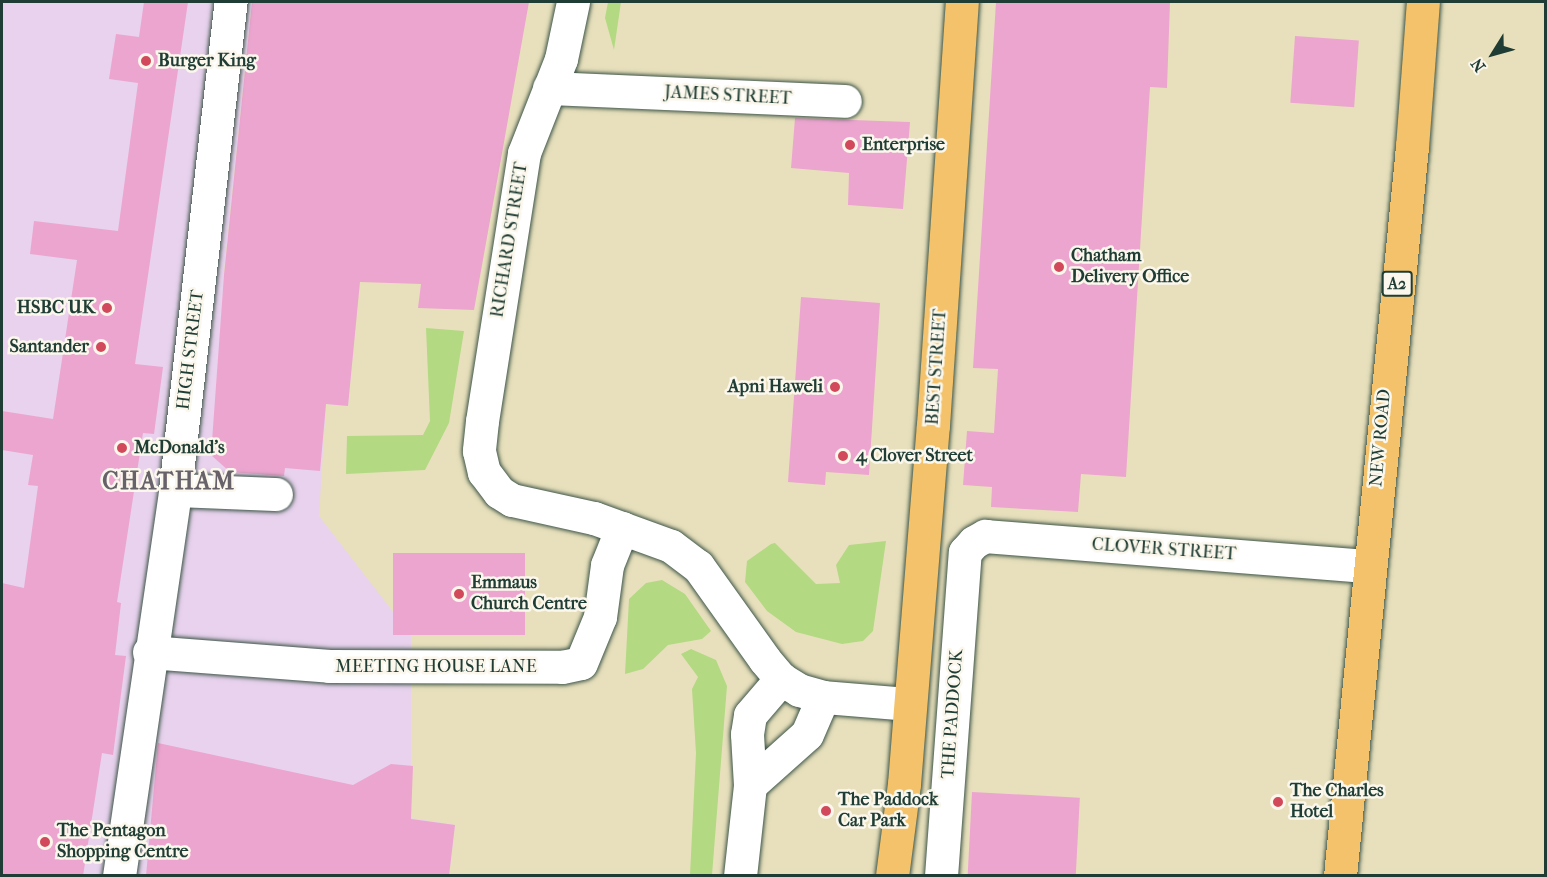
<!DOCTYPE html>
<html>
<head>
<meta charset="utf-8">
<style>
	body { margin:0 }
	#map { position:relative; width:1547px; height:877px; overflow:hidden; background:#e8e0bc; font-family:"IM FELL French Canon",serif }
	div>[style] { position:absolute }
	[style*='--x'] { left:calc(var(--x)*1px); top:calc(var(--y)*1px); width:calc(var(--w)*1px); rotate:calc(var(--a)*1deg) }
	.built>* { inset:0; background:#e8d2ee }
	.green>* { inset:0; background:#b3d983 }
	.building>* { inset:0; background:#eca5cf; transform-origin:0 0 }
	.roads { filter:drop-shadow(0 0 2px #3d5548) drop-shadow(0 0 2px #3d5548) }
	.minor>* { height:33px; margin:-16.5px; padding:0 16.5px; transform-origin:16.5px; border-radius:16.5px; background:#fff }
	.major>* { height:33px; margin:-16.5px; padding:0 16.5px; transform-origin:16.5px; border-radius:16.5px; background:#f3c26a }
	.dots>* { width:16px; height:16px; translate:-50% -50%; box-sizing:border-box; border:3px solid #fbf7ec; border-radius:50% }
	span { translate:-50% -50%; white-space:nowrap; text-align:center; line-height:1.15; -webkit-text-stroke:5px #fbf7ec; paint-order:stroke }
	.shield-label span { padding:2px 4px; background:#fbf7ec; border:2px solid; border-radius:4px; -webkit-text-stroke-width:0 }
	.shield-label { font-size:16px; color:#1f3d34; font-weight:700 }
	.poi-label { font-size:18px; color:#1f3d34; font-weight:700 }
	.left { translate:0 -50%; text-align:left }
	.right { translate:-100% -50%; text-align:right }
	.street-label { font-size:18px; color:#1f3d34 }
	.district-label { font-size:24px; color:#67616a; font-weight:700; letter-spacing:1.5px }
	.frame { position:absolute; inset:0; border:3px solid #1f3d34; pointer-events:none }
	.north { position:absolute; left:1463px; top:24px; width:60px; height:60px; -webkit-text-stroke:4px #fbf7ec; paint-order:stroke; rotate:233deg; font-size:16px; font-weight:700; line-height:24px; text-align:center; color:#1f3d34 }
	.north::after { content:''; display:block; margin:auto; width:21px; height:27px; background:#1f3d34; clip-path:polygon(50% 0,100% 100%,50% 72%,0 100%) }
</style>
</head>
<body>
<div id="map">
	<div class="built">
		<div style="clip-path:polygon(2px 2px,252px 2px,224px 271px,356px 319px,348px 406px,326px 404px,319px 516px,411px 635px,411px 818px,455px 825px,449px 875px,2px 876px)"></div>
	</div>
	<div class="green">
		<div style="clip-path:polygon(608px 2px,621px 2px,614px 50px,605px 18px)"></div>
		<div style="clip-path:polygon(426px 328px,464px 331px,449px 423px,425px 470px,346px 474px,347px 436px,423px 435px,430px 421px)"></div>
		<div style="clip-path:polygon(886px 541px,873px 631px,863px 641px,842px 644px,796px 632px,767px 611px,745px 582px,747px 561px,771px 544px,775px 543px,816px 584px,840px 583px,836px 565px,849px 545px)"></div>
		<div style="clip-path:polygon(662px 580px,685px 594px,711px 631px,702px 639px,668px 645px,643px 669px,625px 674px,629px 599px,646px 583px)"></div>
		<div style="clip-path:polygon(691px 649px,716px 660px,727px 686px,712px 875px,690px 875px,696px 753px,692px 689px,698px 677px,681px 654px)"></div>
	</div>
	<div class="building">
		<div style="clip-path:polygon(144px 2px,188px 2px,135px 364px,163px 367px,154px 434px,143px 433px,117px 602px,121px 603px,115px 655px,126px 656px,113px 755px,102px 753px,83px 876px,2px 876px,2px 583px,24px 588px,38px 486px,28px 485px,33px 455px,2px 450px,2px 411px,53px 419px,77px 260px,30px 254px,34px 221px,118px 231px,138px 83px,109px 79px,116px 34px,139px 37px)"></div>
		<div style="clip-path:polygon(252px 2px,529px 2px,474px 310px,418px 308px,421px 284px,360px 282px,348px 406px,326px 404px,320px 471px,285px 468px,284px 476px,230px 472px,211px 455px,224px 275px)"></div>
		<div style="clip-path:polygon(996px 2px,1170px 2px,1167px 88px,1150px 87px,1126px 477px,1081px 474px,1078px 512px,991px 507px,992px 487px,963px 485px,967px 431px,994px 433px,998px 369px,973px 368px)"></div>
		<div style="left:1295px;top:36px;width:64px;height:67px;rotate:4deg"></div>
		<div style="clip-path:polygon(795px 118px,910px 122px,903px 209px,848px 205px,849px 173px,791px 168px)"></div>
		<div style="clip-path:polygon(801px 297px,880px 303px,869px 475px,826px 472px,825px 485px,788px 482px)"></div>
		<div style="left:393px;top:553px;width:132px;height:82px"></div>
		<div style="clip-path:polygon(158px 743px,353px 785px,391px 764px,413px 766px,411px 819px,455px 825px,449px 876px,146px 876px)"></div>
		<div style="left:972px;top:792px;width:108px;height:84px;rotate:3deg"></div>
	</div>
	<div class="roads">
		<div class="minor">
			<div style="--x:573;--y:2;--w:58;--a:101.9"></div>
			<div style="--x:561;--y:59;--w:101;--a:111.5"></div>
			<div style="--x:524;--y:153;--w:271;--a:98.9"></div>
			<div style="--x:482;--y:421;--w:30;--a:96"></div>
			<div style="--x:479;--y:451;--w:22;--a:77"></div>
			<div style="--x:484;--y:472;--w:25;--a:53"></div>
			<div style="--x:499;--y:492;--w:15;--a:32"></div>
			<div style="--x:512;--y:500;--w:84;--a:12.4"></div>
			<div style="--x:594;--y:518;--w:82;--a:20"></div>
			<div style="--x:671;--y:546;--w:34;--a:37"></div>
			<div style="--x:698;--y:566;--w:115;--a:54.5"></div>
			<div style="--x:765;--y:660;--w:25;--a:50"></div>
			<div style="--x:781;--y:679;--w:21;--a:31"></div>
			<div style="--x:799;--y:690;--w:25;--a:16"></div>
			<div style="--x:823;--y:697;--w:86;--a:4.7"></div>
			<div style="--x:549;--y:88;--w:296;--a:2.5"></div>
			<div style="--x:175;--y:490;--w:101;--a:2.3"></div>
			<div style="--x:149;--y:652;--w:181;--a:4.4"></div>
			<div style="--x:329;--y:666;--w:233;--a:0.2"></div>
			<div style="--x:562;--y:667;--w:19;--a:-12"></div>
			<div style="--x:581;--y:663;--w:50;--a:-67.6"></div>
			<div style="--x:600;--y:617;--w:52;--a:-82.3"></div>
			<div style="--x:607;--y:565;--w:40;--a:-68"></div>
			<div style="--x:750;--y:785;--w:76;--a:-41.8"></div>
			<div style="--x:807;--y:734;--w:40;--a:-66.6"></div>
			<div style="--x:119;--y:876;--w:390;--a:-81.7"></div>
			<div style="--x:175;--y:490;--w:491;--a:-83.5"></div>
			<div style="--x:740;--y:876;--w:92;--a:-83.7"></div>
			<div style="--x:750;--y:785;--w:51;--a:-93.4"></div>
			<div style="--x:747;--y:734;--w:19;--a:-81"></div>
			<div style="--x:750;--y:715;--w:48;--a:-49.3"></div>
			<div style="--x:941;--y:876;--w:325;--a:-85.8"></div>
			<div style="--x:965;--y:552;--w:13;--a:-48"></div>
			<div style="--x:974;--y:542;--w:13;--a:-29"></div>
			<div style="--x:985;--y:536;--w:385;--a:4.5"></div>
		</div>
		<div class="major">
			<div style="--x:892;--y:876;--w:93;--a:-82.6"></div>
			<div style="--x:904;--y:784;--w:360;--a:-85.4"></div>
			<div style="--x:933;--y:425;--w:424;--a:-86.1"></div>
			<div style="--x:1340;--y:876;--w:733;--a:-84.36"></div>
			<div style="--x:1412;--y:147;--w:145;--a:-85.7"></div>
		</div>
	</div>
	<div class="dots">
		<div style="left:146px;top:61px;background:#d1495b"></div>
		<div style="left:850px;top:145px;background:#d1495b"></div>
		<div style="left:1059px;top:267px;background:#d1495b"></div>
		<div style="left:107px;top:308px;background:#d1495b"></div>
		<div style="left:101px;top:347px;background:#d1495b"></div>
		<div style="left:835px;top:387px;background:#d1495b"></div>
		<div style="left:122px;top:448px;background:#d1495b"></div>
		<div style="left:843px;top:456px;background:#d1495b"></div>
		<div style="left:459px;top:594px;background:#d1495b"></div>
		<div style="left:1278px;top:802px;background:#d1495b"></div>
		<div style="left:826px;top:811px;background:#d1495b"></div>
		<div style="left:45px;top:842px;background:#d1495b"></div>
	</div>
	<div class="shield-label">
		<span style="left:1397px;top:284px">A2</span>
	</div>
	<div class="poi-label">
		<span class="left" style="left:158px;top:61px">Burger King</span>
		<span class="left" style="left:862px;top:145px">Enterprise</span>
		<span class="left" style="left:1071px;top:267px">Chatham<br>Delivery Office</span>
		<span class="right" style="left:95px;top:308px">HSBC UK</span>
		<span class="right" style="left:89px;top:347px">Santander</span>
		<span class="right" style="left:823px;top:387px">Apni Haweli</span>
		<span class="left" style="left:134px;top:448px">McDonald's</span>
		<span class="left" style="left:856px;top:456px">4 Clover Street</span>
		<span class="left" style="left:471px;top:594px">Emmaus<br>Church Centre</span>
		<span class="left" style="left:1290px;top:802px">The Charles<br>Hotel</span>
		<span class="left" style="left:838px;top:811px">The Paddock<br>Car Park</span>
		<span class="left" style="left:57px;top:842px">The Pentagon<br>Shopping Centre</span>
	</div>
	<div class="street-label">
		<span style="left:728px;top:96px;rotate:3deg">JAMES STREET</span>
		<span style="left:510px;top:240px;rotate:-81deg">RICHARD STREET</span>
		<span style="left:191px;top:350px;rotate:-83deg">HIGH STREET</span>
		<span style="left:937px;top:367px;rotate:-86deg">BEST STREET</span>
		<span style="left:1381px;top:438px;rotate:-85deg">NEW ROAD</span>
		<span style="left:1164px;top:550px;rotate:4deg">CLOVER STREET</span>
		<span style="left:436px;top:667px">MEETING HOUSE LANE</span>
		<span style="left:953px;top:714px;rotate:-86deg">THE PADDOCK</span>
	</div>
	<div class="district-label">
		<span style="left:169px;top:482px">CHATHAM</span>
	</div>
	<div class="frame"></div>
	<div class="north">N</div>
</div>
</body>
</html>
